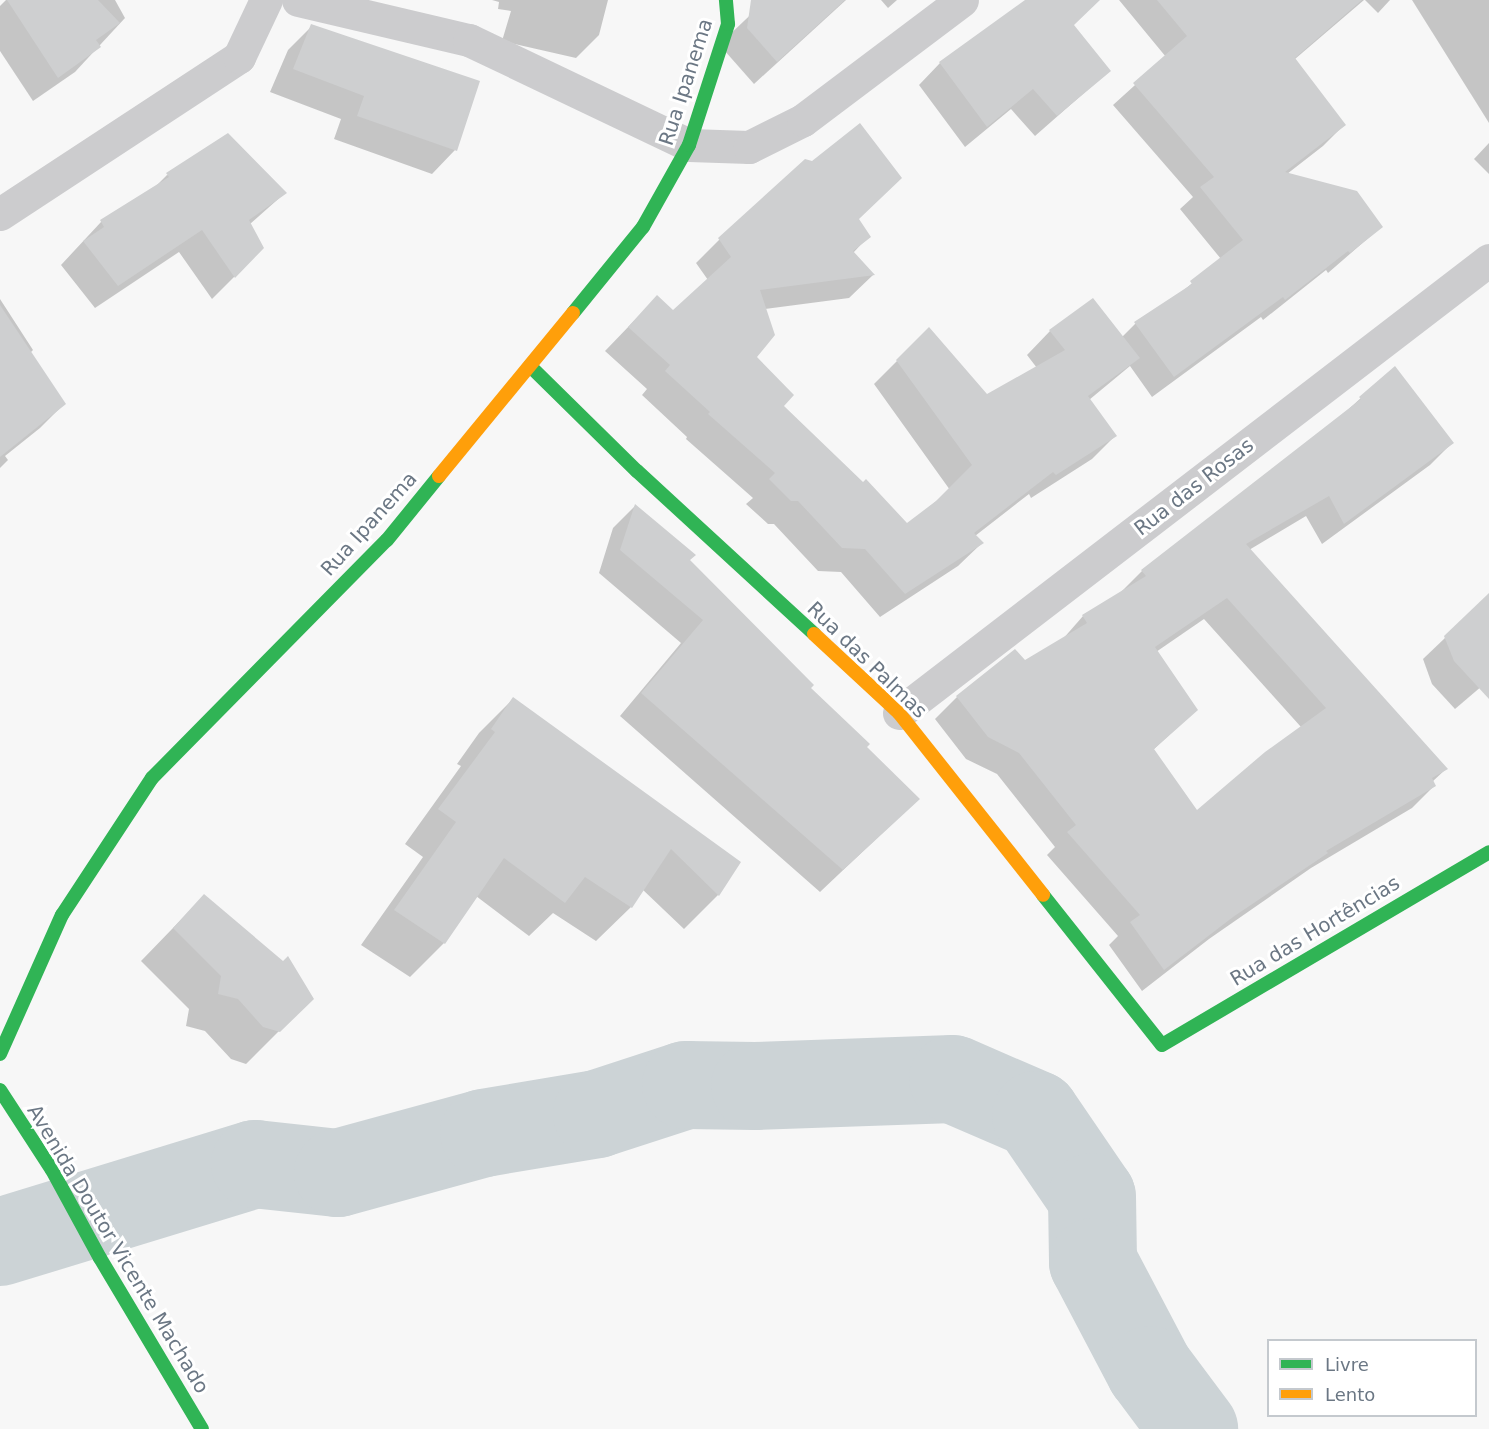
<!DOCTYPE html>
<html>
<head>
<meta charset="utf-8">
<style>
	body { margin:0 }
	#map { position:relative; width:1489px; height:1429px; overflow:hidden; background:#f7f7f7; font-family:"DejaVu Sans",sans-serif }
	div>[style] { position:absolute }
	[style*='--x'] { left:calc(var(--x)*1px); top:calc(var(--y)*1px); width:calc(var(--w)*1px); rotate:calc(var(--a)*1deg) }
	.shadow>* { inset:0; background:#0003 }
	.river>* { height:88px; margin:-44px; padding:0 44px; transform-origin:44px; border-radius:44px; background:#ccd3d6 }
	.building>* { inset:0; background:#cecfd0 }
	.street>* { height:33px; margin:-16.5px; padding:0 16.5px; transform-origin:16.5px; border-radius:16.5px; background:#ccccce }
	.fast>* { height:14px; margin:-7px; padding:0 7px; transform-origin:7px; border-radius:7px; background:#30b455 }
	.slow>* { height:14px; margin:-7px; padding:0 7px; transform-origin:7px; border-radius:7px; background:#ff9f0a }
	span { translate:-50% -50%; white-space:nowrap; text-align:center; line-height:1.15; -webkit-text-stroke:6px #fff; paint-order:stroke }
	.street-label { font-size:20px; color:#6b7784 }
	.legend { position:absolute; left:1267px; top:1339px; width:210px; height:78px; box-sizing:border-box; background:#fff; border:2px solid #c4c9ce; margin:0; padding:8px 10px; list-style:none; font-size:18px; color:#6b7784 }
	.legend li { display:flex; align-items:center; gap:12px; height:30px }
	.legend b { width:30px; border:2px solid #c4c9ce }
</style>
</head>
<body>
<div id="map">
	<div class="shadow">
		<div style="clip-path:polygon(6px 0,115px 0,125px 18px,75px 72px,33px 101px,0 51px,0 6px)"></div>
		<div style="clip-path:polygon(492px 0,608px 0,599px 35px,576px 58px,502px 41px,511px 11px,498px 9px,499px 2px)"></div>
		<div style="clip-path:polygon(766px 0,846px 0,754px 84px,724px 50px,724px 40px)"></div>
		<div style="clip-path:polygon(881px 0,897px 0,888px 8px)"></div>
		<div style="clip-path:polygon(1028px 0,1098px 0,1072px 26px,1109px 71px,1035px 136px,1011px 109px,965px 147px,919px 85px,940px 63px)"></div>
		<div style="clip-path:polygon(1119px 0,1364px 0,1295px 59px,1344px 125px,1323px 146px,1287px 174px,1381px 227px,1328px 273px,1326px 270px,1263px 320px,1261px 317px,1152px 397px,1130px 366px,1089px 400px,1115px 436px,1092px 459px,1031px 498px,1029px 494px,975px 536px,982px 543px,958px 566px,880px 617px,841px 572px,818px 571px,774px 524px,768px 524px,746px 504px,753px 498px,686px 439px,687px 437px,642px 395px,647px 389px,605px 351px,657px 297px,673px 312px,708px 280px,696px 263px,719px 240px,858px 219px,869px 236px,853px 253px,873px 275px,849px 298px,765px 309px,755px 357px,782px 406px,907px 525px,950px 490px,874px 384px,897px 361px,986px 396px,1037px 368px,1027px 355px,1050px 331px,1122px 337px,1135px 324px,1178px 295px,1221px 259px,1180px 209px,1193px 197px,1113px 105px,1166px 57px)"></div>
		<div style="clip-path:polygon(1365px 0,1390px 0,1378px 13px)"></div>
		<div style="clip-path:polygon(1412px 0,1489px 0,1489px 123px)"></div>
		<div style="clip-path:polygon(312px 26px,455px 150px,432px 174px,334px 139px,341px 119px,270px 92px,288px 50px)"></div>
		<div style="clip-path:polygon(1489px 143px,1489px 174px,1474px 159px)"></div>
		<div style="clip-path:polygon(167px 175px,285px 193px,250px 224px,263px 248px,212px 299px,179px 252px,95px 308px,61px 265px,101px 222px,154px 188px)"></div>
		<div style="clip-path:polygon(0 299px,33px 350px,30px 353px,64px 404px,40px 428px,5px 456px,8px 460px,0 468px)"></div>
		<div style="clip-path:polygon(evenodd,1394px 368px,1452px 443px,1430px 465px,1322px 544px,1306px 516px,1249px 550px,1446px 769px,1432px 782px,1434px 786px,1412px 808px,1311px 868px,1209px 939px,1142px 991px,1109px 945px,1118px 936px,1047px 855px,1055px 847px,997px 774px,966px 759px,935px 719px,957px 697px,1014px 651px,1025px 662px,1062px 640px,1083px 616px,1120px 593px,1142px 571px,1341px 416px,1394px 368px,1204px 619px,1301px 727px,1197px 813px,1153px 750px,1196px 710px,1156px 652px,1204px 619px)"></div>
		<div style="clip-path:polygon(635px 506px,865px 747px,895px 821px,820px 892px,620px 716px,681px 643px,599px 573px,613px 528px)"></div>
		<div style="clip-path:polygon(1489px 606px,1489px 680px,1455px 709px,1432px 684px,1423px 659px,1446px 637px)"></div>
		<div style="clip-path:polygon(513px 699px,739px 862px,718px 895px,684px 929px,642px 889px,631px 907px,596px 941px,553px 913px,529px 936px,476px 896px,444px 943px,410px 977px,361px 945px,423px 857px,405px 844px,461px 766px,457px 764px,479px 733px)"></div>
		<div style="clip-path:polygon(204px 896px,283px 963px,312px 998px,246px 1064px,231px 1059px,205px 1031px,186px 1026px,189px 1009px,141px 961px)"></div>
	</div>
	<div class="river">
		<div style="--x:0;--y:1242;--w:267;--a:-17"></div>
		<div style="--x:255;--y:1164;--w:83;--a:6.2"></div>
		<div style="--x:338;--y:1173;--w:151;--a:-15.3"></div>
		<div style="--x:484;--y:1133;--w:115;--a:-9.5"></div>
		<div style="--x:597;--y:1114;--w:94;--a:-18"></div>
		<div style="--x:686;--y:1085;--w:69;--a:0.8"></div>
		<div style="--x:755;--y:1086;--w:198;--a:-2"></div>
		<div style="--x:953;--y:1079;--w:90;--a:23.4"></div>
		<div style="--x:1036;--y:1115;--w:99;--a:55.7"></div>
		<div style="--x:1092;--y:1197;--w:65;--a:89.1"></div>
		<div style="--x:1093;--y:1262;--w:122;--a:62.2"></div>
		<div style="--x:1150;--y:1370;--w:74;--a:53.3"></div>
	</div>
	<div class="building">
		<div style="clip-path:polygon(7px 0,98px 0,120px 23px,96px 40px,101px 47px,58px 78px)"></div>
		<div style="clip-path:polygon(751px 0,845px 0,777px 62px,747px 28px)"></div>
		<div style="clip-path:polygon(1025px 0,1100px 0,1074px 25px,1111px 71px,1057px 116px,1033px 89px,987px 127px,939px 62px)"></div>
		<div style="clip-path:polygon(1157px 0,1362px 0,1295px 58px,1346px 125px,1285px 172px,1357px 191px,1383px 227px,1350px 253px,1348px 251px,1285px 300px,1283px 297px,1174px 377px,1134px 322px,1192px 284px,1190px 281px,1243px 240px,1200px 187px,1214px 177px,1133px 83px,1187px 36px)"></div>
		<div style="clip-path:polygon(311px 24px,480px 81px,457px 151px,357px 116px,364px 96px,293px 69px)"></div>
		<div style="clip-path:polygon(860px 123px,902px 178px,859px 219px,871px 237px,853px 251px,875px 275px,760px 290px,775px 335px,757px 357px,794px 395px,784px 406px,863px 482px,866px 479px,907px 523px,936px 501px,972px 465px,896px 360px,929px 327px,987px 394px,1065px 350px,1049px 330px,1093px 298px,1140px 358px,1088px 396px,1117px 436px,1056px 475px,1053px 472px,974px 533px,984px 543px,905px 594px,865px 549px,842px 548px,798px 501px,791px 501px,769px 479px,775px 473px,708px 414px,710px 412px,665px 371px,670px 365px,628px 327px,657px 295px,673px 310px,731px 257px,718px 238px,805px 159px,812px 161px)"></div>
		<div style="clip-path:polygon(228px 133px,287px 193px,249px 220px,264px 248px,235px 278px,202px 230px,118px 286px,83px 241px,104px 227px,100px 220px,169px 177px,166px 173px)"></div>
		<div style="clip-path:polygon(0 305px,66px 404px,0 457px)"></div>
		<div style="clip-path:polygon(evenodd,1395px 366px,1454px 443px,1344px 524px,1329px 496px,1246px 544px,1448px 769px,1432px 778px,1436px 786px,1326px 851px,1328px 853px,1233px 917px,1164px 970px,1130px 922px,1140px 915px,1067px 832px,1076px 825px,1019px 753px,988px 737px,956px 696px,1015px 649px,1025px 660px,1087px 623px,1082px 615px,1146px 576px,1141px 570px,1361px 399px,1359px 397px,1395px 366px,1227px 598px,1326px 708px,1265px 752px,1197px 810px,1154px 749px,1198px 710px,1155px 647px,1227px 598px)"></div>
		<div style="clip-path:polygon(635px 504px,696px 555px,690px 560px,814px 685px,811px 688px,870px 744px,867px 747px,920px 799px,843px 870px,641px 693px,703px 620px,620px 550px)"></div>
		<div style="clip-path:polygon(1489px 593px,1489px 699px,1454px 661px,1444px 636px)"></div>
		<div style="clip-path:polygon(513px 697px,741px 862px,719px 896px,671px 849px,632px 908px,585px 877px,565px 903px,504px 858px,445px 944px,394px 910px,456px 822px,438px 809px,495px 732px,491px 729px)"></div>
		<div style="clip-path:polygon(204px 894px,283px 961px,288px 956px,314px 999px,280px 1032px,263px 1027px,238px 999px,218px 994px,221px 976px,173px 928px)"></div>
	</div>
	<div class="street">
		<div style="--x:298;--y:0;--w:176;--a:13.2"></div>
		<div style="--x:469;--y:40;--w:244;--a:25.5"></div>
		<div style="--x:689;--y:145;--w:60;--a:1.9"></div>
		<div style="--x:749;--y:147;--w:60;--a:-26.6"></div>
		<div style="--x:803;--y:120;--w:199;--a:-37"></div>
		<div style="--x:0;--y:214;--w:286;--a:-33.3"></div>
		<div style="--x:239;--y:57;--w:63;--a:-64.7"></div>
		<div style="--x:899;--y:713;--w:744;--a:-37.52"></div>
	</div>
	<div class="fast">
		<div style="--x:573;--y:313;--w:111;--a:-50.9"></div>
		<div style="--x:643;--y:227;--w:94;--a:-60.7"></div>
		<div style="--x:689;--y:145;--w:127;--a:-72.1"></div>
		<div style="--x:728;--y:24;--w:24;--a:-95"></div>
		<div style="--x:530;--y:366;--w:150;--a:44.5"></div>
		<div style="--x:637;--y:471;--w:241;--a:42.6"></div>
		<div style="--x:1043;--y:895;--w:191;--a:51.6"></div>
		<div style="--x:1162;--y:1045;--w:380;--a:-30.5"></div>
		<div style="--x:0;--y:1054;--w:152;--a:-66"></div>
		<div style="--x:62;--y:915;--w:164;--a:-56.7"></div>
		<div style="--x:152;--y:778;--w:334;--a:-45.4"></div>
		<div style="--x:387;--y:540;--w:82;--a:-50.9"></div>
		<div style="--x:0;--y:1090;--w:95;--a:57"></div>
		<div style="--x:52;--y:1170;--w:100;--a:61.4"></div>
		<div style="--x:100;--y:1258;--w:199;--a:59.2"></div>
	</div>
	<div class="slow">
		<div style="--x:439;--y:476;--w:211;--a:-50.6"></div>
		<div style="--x:814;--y:634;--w:116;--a:42.9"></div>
		<div style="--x:899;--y:713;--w:232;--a:51.6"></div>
	</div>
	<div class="street-label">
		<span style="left:686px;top:82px;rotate:-72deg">Rua Ipanema</span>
		<span style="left:1194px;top:487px;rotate:-38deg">Rua das Rosas</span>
		<span style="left:369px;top:524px;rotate:-48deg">Rua Ipanema</span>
		<span style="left:867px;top:660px;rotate:44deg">Rua das Palmas</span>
		<span style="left:1315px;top:931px;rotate:-31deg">Rua das Hortências</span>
		<span style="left:118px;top:1249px;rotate:59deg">Avenida Doutor Vicente Machado</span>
	</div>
	<ul class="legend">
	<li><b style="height:8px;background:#30b455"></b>Livre</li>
	<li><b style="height:8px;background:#ff9f0a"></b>Lento</li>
	</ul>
</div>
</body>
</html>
